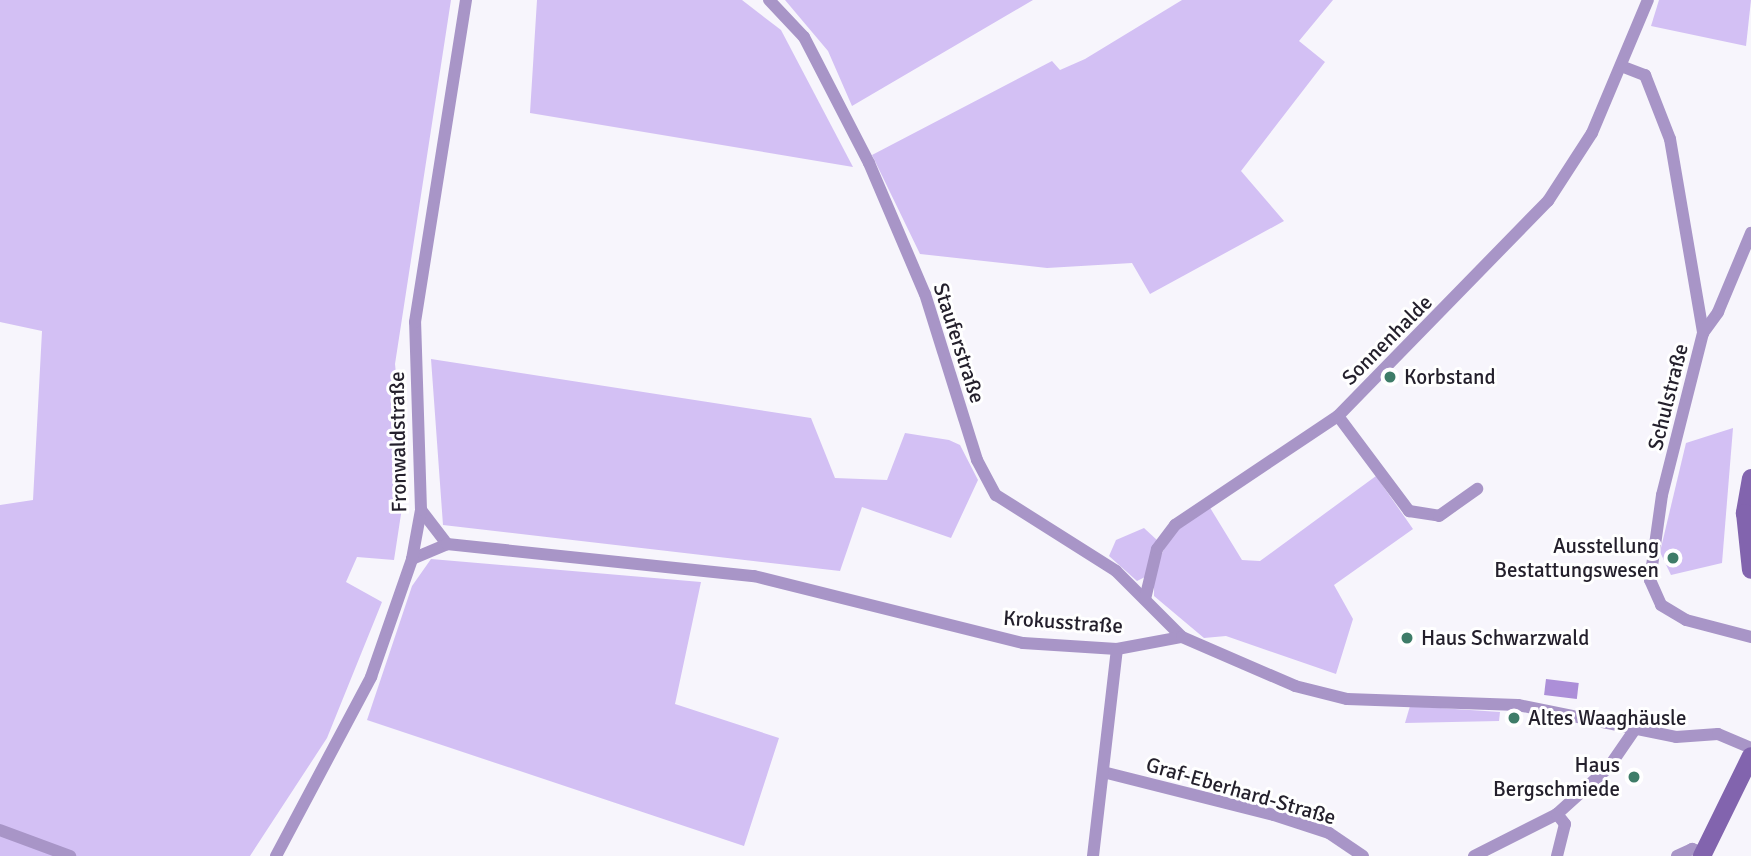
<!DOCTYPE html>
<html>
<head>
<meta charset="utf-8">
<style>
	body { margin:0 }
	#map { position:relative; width:1751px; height:856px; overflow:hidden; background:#f7f5fc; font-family:Signika,sans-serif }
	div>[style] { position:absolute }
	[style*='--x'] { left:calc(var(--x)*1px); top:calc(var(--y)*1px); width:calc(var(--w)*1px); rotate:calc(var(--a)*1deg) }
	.green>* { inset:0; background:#d3c0f4 }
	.water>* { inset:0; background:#ac8fd8; transform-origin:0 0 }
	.street>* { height:12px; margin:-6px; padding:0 6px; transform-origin:6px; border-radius:6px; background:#a895c7 }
	.secondary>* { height:18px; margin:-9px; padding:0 9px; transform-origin:9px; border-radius:9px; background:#8264ae }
	.dots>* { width:19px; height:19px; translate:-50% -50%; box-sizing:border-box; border:4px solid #fff; border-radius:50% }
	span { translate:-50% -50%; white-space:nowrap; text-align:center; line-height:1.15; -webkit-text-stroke:6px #fff; paint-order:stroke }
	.street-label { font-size:21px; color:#24202c }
	.poi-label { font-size:21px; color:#24202c }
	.left { translate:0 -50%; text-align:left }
	.right { translate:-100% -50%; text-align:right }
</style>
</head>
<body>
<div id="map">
	<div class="green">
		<div style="clip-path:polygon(0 0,451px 0,395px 364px,407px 475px,394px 560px,357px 557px,346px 582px,382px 602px,327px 738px,250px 856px,0 856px,0 505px,33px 500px,42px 331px,0 322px)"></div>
		<div style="clip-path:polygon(537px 0,742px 0,781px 30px,853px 167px,530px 113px)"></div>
		<div style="clip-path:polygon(785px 0,1033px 0,852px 106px,828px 51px)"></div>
		<div style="clip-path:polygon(1182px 0,1333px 0,1299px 41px,1325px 62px,1241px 171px,1284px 221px,1150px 294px,1132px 263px,1047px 268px,920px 254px,872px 155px,1052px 61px,1060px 70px,1085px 59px)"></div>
		<div style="clip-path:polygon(1659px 0,1751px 0,1746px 46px,1651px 26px)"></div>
		<div style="clip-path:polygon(431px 359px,811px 418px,835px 478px,887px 480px,905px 433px,949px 440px,960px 445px,978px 480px,951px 538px,862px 507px,840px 571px,443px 525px)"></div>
		<div style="clip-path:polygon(1733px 428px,1722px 563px,1671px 575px,1660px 552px,1686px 443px)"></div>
		<div style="clip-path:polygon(1376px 476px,1413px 529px,1334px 585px,1353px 619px,1336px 674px,1226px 636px,1204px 638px,1154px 596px,1154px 573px,1170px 534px,1209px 506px,1242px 560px,1260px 561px)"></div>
		<div style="clip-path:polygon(1144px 528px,1158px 541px,1147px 576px,1137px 581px,1109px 556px,1116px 540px)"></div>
		<div style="clip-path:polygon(431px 559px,701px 582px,675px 704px,779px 738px,744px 846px,367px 720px,412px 586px)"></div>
		<div style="clip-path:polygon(1410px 706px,1500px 712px,1499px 721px,1405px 723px)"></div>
	</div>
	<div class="water">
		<div style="left:1546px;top:679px;width:33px;height:16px;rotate:7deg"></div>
	</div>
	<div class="street">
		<div style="--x:769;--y:0;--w:51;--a:46.6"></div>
		<div style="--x:804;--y:37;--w:142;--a:62.7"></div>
		<div style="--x:869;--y:163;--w:142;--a:66.9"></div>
		<div style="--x:925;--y:294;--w:174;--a:72.6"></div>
		<div style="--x:977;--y:460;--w:40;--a:62"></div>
		<div style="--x:996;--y:495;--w:142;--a:32.3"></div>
		<div style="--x:1116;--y:571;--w:93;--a:45"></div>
		<div style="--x:1621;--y:66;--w:26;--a:21"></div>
		<div style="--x:1645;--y:75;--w:69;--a:68.7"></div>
		<div style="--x:1670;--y:139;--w:197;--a:80.3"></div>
		<div style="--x:1703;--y:333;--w:167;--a:104.2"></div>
		<div style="--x:1662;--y:495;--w:86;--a:98"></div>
		<div style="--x:1650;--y:580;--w:27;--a:66"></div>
		<div style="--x:1661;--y:605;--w:29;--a:31"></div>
		<div style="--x:1686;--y:620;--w:67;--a:14.7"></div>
		<div style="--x:1703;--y:333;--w:26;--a:-54"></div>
		<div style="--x:1718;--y:312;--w:86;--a:-67.3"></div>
		<div style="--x:1338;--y:416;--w:119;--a:53.2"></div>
		<div style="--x:1409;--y:511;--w:30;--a:9"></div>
		<div style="--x:1439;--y:516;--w:47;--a:-35.4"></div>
		<div style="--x:421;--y:510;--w:43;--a:52.6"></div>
		<div style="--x:412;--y:559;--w:38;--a:-23"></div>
		<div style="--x:447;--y:544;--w:309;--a:6"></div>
		<div style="--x:754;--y:576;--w:277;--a:14"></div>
		<div style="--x:1023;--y:643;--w:94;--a:3.7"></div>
		<div style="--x:1117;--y:649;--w:66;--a:-10.5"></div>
		<div style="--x:1182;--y:637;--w:123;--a:23.4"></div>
		<div style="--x:1295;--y:686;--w:54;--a:14"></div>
		<div style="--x:1347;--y:699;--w:171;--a:2"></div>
		<div style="--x:1518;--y:705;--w:161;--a:11.4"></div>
		<div style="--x:1676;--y:737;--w:42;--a:-4.1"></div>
		<div style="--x:1718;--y:734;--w:36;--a:23"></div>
		<div style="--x:1145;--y:599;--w:51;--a:-76.5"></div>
		<div style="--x:1157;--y:549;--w:30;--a:-53"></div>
		<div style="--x:1175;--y:525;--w:196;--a:-33.8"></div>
		<div style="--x:1338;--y:416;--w:301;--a:-45.7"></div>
		<div style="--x:1548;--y:201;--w:81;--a:-57.1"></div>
		<div style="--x:1592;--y:133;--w:144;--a:-67.2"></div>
		<div style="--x:1103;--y:772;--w:176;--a:14.1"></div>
		<div style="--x:1274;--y:815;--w:58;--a:18.1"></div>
		<div style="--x:1329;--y:833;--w:41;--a:34.1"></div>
		<div style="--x:0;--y:830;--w:75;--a:20.4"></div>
		<div style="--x:276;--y:856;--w:203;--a:-62"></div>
		<div style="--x:371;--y:677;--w:125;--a:-70.8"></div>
		<div style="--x:412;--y:559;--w:50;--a:-79.6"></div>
		<div style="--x:421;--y:510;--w:188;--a:-91.8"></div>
		<div style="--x:415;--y:322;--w:326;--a:-81"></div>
		<div style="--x:1093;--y:856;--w:208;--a:-83.4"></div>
		<div style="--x:1474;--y:856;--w:93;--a:-26.8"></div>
		<div style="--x:1557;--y:814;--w:70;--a:-42.1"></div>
		<div style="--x:1609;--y:767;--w:46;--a:-55.6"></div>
		<div style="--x:1557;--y:856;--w:33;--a:-76"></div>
		<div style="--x:1565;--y:824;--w:13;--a:-129"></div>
		<div style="--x:1677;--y:856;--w:17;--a:-25"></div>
		<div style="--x:1692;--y:849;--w:12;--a:20"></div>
	</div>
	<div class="secondary">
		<div style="--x:1751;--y:478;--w:36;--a:100"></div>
		<div style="--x:1745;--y:513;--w:57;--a:84"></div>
		<div style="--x:1702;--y:856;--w:111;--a:-63.9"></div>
	</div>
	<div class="dots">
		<div style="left:1390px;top:377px;background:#3e7c68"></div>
		<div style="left:1673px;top:558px;background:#3e7c68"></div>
		<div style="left:1407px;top:638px;background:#3e7c68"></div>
		<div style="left:1514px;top:718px;background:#3e7c68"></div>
		<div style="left:1634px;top:777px;background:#3e7c68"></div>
	</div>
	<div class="street-label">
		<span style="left:1387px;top:340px;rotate:-45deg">Sonnenhalde</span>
		<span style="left:959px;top:343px;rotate:72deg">Stauferstraße</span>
		<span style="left:1668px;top:397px;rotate:-76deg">Schulstraße</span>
		<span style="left:398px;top:442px;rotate:-91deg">Fronwaldstraße</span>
		<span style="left:1063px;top:622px;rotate:4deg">Krokusstraße</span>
		<span style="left:1241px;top:791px;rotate:16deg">Graf-Eberhard-Straße</span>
	</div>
	<div class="poi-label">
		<span class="left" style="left:1404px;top:377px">Korbstand</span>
		<span class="right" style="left:1659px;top:558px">Ausstellung<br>Bestattungswesen</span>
		<span class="left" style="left:1421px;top:638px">Haus Schwarzwald</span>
		<span class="left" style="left:1528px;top:718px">Altes Waaghäusle</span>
		<span class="right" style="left:1620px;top:777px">Haus<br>Bergschmiede</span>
	</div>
</div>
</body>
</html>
